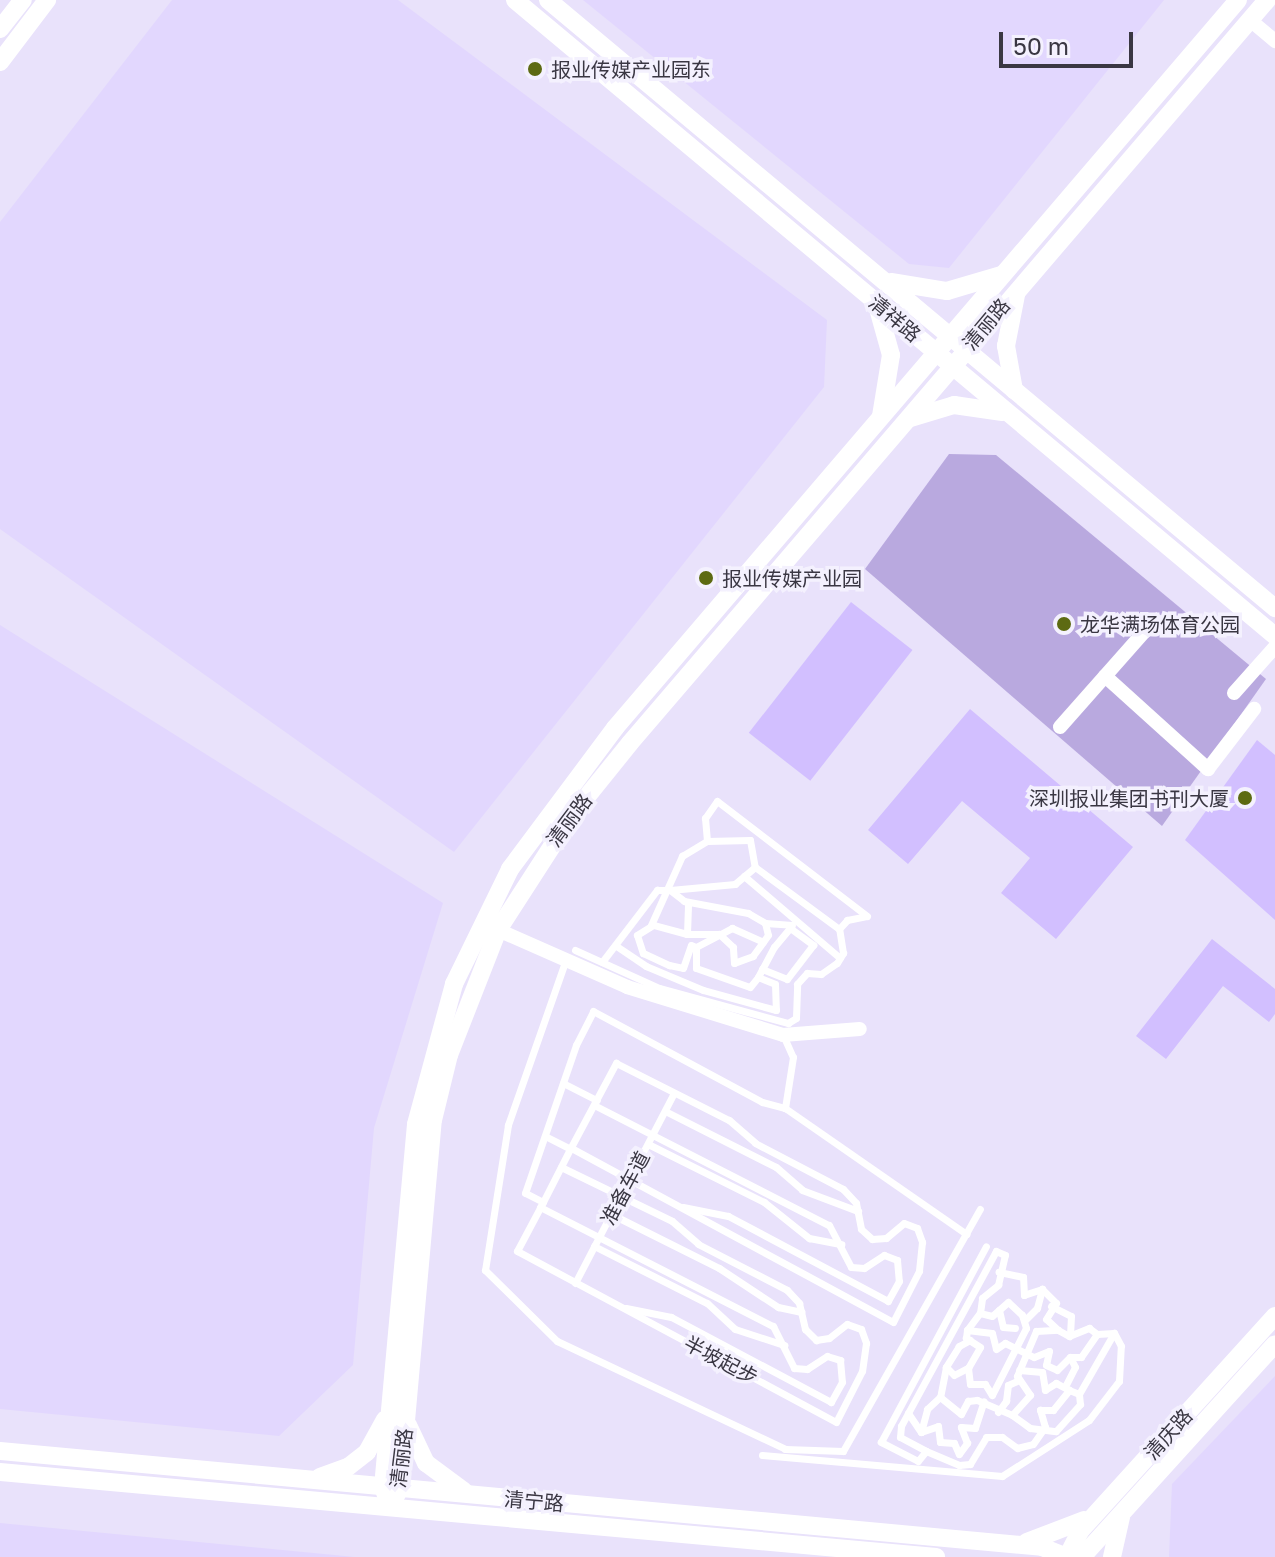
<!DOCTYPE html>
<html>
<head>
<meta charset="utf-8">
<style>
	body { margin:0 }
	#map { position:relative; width:1275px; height:1557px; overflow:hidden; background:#e9e2fb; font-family:"Golos Text","Noto Sans SC",sans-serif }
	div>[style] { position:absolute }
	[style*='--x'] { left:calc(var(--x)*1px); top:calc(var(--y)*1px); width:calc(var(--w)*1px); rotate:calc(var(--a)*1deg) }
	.built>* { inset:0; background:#e2d7fe }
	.green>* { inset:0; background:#b9a9df }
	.building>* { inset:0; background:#d2bfff; transform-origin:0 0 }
	.service>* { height:7px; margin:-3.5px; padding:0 3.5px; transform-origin:3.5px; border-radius:3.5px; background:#fff }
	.minor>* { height:14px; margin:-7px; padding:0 7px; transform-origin:7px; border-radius:7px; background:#fff }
	.tertiary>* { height:18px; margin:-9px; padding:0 9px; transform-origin:9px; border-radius:9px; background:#fff }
	.dots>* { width:22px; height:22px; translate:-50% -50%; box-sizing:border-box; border:4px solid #f4f1fe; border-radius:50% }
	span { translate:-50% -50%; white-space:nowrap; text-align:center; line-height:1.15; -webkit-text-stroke:7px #f4f1fe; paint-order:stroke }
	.poi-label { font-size:20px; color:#3a3743 }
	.left { translate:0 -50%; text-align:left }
	.right { translate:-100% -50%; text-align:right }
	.street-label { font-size:20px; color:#3a3743 }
	.scale { position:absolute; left:999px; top:32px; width:134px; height:36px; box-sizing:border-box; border:4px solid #3a3743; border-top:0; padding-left:10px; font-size:24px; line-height:28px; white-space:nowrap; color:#3a3743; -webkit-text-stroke:6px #f4f1fe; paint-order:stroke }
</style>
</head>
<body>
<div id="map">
	<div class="built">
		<div style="clip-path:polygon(172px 0,398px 0,827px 320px,824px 387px,454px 852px,0 529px,0 222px)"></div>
		<div style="clip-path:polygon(583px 0,1164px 0,949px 268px,909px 264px)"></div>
		<div style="clip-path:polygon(0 625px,443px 903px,374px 1128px,353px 1365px,279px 1436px,0 1409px)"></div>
		<div style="clip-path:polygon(1275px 1376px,1275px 1557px,1169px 1557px,1172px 1484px)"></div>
		<div style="clip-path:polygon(0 1523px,355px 1557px,0 1557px)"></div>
	</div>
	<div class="green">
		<div style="clip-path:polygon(949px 454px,996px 455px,1266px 679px,1162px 826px,865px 569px)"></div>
	</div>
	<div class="building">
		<div style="left:851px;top:602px;width:78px;height:166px;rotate:38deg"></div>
		<div style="clip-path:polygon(970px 709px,1133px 847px,1056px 939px,1001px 893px,1030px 858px,962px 801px,908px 864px,868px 830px)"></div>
		<div style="clip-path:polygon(1257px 740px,1275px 755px,1275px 920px,1185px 840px)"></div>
		<div style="clip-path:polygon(1212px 939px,1275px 989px,1275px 1014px,1269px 1022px,1223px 986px,1166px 1059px,1136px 1036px)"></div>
	</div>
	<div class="service">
		<div style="--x:755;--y:867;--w:104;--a:36.4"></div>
		<div style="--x:744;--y:876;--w:126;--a:40.5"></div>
		<div style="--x:765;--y:923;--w:27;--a:4"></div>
		<div style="--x:651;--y:925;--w:76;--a:-65.8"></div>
		<div style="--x:682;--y:856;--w:29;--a:-31"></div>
		<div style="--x:687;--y:934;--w:32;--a:-88"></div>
		<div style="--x:696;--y:947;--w:41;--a:-27.8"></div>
		<div style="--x:732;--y:928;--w:34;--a:24"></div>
		<div style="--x:575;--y:950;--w:92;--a:24.3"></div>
		<div style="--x:659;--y:988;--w:134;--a:15.2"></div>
		<div style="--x:788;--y:1023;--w:9;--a:-32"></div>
		<div style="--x:796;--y:1018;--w:34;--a:-88"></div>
		<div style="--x:797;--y:984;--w:15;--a:-48"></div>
		<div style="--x:807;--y:973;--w:14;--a:4"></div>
		<div style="--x:821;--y:974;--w:19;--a:-35"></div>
		<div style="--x:837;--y:963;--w:12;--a:-59"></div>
		<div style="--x:843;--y:953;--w:24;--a:-99"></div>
		<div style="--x:839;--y:929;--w:12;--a:-48"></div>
		<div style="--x:847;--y:920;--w:20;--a:-11"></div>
		<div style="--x:867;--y:916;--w:189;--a:-142.5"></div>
		<div style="--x:717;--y:801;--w:21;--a:125"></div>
		<div style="--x:705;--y:818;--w:23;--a:85"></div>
		<div style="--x:707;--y:841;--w:43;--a:-1.3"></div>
		<div style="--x:750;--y:840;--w:27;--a:80"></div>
		<div style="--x:755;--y:867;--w:26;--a:140"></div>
		<div style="--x:735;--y:884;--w:65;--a:174.7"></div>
		<div style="--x:670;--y:890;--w:18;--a:38"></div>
		<div style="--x:684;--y:901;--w:65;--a:10.6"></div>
		<div style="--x:748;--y:913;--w:20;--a:30"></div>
		<div style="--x:765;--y:923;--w:12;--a:76"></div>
		<div style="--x:768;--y:935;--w:26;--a:126"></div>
		<div style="--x:753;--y:956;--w:20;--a:160"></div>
		<div style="--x:734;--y:963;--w:16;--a:-94"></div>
		<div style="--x:733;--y:947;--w:19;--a:-137"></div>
		<div style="--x:719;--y:934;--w:32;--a:180"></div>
		<div style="--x:687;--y:934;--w:35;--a:-165"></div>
		<div style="--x:653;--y:925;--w:19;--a:148"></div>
		<div style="--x:637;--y:935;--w:19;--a:72"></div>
		<div style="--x:643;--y:953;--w:29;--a:25"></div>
		<div style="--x:669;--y:965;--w:14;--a:12"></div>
		<div style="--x:683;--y:968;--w:24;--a:-71"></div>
		<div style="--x:691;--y:945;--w:5;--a:22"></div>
		<div style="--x:696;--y:947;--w:21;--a:90"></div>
		<div style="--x:696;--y:968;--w:57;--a:19.4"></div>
		<div style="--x:750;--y:987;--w:13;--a:-51"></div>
		<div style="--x:758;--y:977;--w:18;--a:22"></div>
		<div style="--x:775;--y:984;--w:26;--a:88"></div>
		<div style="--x:776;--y:1010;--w:76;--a:-164.7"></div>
		<div style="--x:703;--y:990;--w:62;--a:-157.2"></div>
		<div style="--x:646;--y:966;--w:36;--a:-146"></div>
		<div style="--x:565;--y:962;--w:173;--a:109.3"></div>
		<div style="--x:508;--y:1125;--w:147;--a:99"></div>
		<div style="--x:485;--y:1270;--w:101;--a:44.6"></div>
		<div style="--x:557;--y:1341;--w:252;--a:25.3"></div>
		<div style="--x:785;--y:1449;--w:58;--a:2"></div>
		<div style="--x:843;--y:1451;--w:278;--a:-60.5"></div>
		<div style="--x:602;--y:962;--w:91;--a:-52.6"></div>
		<div style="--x:657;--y:890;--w:13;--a:0"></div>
		<div style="--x:758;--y:977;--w:34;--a:-62"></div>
		<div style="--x:774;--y:947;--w:25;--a:-50"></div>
		<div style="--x:790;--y:928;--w:29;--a:36"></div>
		<div style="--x:813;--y:945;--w:43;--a:127.4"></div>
		<div style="--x:787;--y:979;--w:27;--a:-158"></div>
		<div style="--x:783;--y:1035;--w:24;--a:66"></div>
		<div style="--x:793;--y:1057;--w:52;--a:98.9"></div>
		<div style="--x:785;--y:1108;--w:221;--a:34.8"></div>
		<div style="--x:563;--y:1083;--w:38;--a:27"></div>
		<div style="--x:594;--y:1105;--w:264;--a:27.1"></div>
		<div style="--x:829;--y:1225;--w:47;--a:62.4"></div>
		<div style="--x:851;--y:1267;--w:13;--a:4"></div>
		<div style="--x:864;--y:1268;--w:24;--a:-33"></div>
		<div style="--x:884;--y:1255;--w:14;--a:21"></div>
		<div style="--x:897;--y:1260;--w:21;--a:85"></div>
		<div style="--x:899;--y:1281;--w:23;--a:119"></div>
		<div style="--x:888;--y:1301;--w:181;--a:-152"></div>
		<div style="--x:728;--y:1216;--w:46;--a:-168.7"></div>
		<div style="--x:665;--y:1111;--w:124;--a:26.8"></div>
		<div style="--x:776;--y:1167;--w:35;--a:41"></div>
		<div style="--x:802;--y:1190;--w:60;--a:20.6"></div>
		<div style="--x:545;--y:1136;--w:28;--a:27"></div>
		<div style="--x:648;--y:1144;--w:130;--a:26.6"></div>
		<div style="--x:764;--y:1202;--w:58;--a:38.7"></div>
		<div style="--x:809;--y:1238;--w:33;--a:11"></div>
		<div style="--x:561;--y:1167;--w:123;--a:25.9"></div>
		<div style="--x:672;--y:1221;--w:35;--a:41"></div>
		<div style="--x:698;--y:1244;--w:100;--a:27.3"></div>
		<div style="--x:787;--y:1290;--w:18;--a:47"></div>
		<div style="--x:799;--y:1303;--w:27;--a:77"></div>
		<div style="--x:805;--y:1329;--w:16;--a:45"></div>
		<div style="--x:816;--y:1340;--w:13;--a:-9"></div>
		<div style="--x:829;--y:1338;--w:23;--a:-38"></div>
		<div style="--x:847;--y:1324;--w:15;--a:20"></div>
		<div style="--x:861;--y:1329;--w:15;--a:70"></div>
		<div style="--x:866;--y:1343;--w:28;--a:98"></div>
		<div style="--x:862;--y:1371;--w:57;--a:117"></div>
		<div style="--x:836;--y:1422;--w:362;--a:-151.8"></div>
		<div style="--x:517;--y:1251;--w:55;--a:-62"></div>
		<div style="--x:543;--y:1202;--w:59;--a:-63"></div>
		<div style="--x:570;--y:1149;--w:98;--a:-61.9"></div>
		<div style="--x:616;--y:1063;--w:127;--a:26.8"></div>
		<div style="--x:729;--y:1120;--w:35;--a:41"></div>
		<div style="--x:755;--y:1143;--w:99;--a:27.6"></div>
		<div style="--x:843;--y:1189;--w:19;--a:47"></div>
		<div style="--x:856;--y:1203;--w:26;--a:79"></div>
		<div style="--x:861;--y:1229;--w:15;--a:42"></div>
		<div style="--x:872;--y:1239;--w:14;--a:-4"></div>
		<div style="--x:886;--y:1238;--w:23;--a:-40"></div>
		<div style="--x:904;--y:1223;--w:14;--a:21"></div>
		<div style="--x:917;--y:1228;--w:15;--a:70"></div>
		<div style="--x:922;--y:1242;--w:29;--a:96"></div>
		<div style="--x:919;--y:1271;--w:57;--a:117"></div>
		<div style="--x:893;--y:1322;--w:366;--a:-151.6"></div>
		<div style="--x:543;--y:1202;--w:20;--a:-153"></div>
		<div style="--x:525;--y:1193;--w:157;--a:-71"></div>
		<div style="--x:576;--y:1045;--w:38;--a:-63"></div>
		<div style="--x:593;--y:1011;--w:192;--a:28.3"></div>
		<div style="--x:762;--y:1102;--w:24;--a:15"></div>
		<div style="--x:540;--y:1207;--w:262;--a:27.1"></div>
		<div style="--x:773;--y:1326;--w:47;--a:63.4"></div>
		<div style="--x:794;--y:1368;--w:13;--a:4"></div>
		<div style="--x:807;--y:1369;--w:24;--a:-33"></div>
		<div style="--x:827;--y:1356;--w:14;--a:17"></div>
		<div style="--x:840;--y:1360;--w:22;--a:85"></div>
		<div style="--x:842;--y:1382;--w:23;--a:119"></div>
		<div style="--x:831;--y:1402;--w:181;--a:-152"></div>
		<div style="--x:671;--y:1317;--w:46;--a:-168.7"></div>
		<div style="--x:611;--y:1214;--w:121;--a:26.6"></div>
		<div style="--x:719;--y:1268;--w:71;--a:33.5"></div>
		<div style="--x:778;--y:1307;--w:24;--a:12"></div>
		<div style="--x:594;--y:1246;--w:127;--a:26.8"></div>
		<div style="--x:707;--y:1303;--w:38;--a:43"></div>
		<div style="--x:735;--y:1329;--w:52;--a:18.1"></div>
		<div style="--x:575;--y:1283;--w:214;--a:-62.5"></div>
		<div style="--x:1051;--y:1306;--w:22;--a:27"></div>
		<div style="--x:1071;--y:1316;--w:19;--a:93"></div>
		<div style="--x:999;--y:1310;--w:17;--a:77"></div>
		<div style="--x:1003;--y:1327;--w:12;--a:5"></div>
		<div style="--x:1025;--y:1320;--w:17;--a:-45"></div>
		<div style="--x:1037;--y:1308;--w:20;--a:-75"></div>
		<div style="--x:967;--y:1330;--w:25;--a:7"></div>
		<div style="--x:992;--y:1333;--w:16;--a:76"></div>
		<div style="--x:996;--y:1349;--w:11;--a:-34"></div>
		<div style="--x:1005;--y:1343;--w:32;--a:26"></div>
		<div style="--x:1034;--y:1357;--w:16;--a:-22"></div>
		<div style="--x:1049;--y:1351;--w:14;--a:102"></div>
		<div style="--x:1046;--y:1365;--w:12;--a:24"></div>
		<div style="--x:1057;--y:1370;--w:18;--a:-45"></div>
		<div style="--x:1058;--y:1330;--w:13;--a:29"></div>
		<div style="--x:1069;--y:1336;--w:22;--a:-22"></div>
		<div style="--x:1089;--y:1328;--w:10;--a:37"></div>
		<div style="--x:1097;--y:1334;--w:28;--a:125"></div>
		<div style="--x:1081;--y:1357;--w:11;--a:180"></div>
		<div style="--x:1070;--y:1357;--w:11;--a:63"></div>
		<div style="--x:1075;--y:1367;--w:22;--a:117"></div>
		<div style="--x:970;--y:1340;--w:13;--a:151"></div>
		<div style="--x:959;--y:1346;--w:25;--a:122"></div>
		<div style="--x:946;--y:1367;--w:31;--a:101"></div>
		<div style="--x:940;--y:1397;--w:27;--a:39"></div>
		<div style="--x:961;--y:1414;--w:15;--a:-62"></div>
		<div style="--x:968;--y:1401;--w:9;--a:-6"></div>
		<div style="--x:977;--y:1400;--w:38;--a:23"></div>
		<div style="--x:1012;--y:1415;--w:27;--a:-48"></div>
		<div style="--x:1030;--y:1395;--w:23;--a:-124"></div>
		<div style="--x:1017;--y:1376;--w:49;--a:-67.1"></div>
		<div style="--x:1036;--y:1331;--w:22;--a:-3"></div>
		<div style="--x:1058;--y:1330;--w:16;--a:-137"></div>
		<div style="--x:1046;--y:1319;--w:19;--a:-58"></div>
		<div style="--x:1056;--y:1303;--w:20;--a:-135"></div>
		<div style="--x:1042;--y:1289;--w:19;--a:162"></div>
		<div style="--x:1024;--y:1295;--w:18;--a:-93"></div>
		<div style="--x:1023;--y:1277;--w:25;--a:-168"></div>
		<div style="--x:946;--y:1367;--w:11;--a:45"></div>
		<div style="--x:954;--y:1375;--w:16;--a:-27"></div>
		<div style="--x:968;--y:1368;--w:24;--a:-60"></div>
		<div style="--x:980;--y:1347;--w:17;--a:-147"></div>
		<div style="--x:966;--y:1338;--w:8;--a:-83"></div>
		<div style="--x:967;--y:1330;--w:21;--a:-53"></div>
		<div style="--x:968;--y:1368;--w:16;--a:83"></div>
		<div style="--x:970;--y:1384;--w:15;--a:0"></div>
		<div style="--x:985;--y:1384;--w:13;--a:58"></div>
		<div style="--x:992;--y:1395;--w:75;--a:-63.1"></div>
		<div style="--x:1026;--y:1328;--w:14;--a:-107"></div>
		<div style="--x:1022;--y:1315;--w:19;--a:-137"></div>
		<div style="--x:1008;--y:1302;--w:21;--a:139"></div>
		<div style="--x:992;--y:1316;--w:12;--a:-166"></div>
		<div style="--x:980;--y:1313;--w:15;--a:-82"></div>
		<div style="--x:982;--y:1298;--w:21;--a:-39"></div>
		<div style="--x:998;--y:1285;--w:31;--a:-77"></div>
		<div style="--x:1005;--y:1255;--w:10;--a:-156"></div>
		<div style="--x:996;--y:1251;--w:199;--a:118.5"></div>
		<div style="--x:901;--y:1426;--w:11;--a:95"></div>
		<div style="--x:900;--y:1437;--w:30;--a:28"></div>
		<div style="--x:926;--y:1451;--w:13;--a:129"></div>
		<div style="--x:918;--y:1461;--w:42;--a:-152.8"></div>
		<div style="--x:881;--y:1442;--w:222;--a:-61.8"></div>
		<div style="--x:1079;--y:1394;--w:70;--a:-60.2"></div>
		<div style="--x:1114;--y:1333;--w:17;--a:177"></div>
		<div style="--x:998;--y:1412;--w:14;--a:-54"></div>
		<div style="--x:1006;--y:1401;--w:16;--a:-83"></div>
		<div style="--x:1008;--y:1385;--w:12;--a:-24"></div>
		<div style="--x:908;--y:1413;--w:23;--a:56"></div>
		<div style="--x:921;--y:1432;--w:18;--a:-19"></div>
		<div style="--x:938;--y:1426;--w:16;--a:83"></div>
		<div style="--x:940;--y:1442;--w:14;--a:4"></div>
		<div style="--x:954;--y:1443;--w:12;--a:66"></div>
		<div style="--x:959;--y:1454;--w:14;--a:-54"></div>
		<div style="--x:967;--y:1443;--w:17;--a:-111"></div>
		<div style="--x:961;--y:1427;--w:14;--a:4"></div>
		<div style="--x:975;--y:1428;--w:28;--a:-72"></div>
		<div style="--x:1012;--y:1415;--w:22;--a:36"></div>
		<div style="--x:1030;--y:1428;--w:26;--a:7"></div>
		<div style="--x:1056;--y:1431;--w:36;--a:-48"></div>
		<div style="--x:1080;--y:1404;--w:10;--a:-96"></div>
		<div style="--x:1079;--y:1394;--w:11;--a:-158"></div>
		<div style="--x:921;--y:1432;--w:24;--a:-75"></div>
		<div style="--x:927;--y:1409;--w:18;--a:-43"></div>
		<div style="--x:926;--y:1451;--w:36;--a:23"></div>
		<div style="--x:959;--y:1465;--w:11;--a:-5"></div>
		<div style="--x:970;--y:1464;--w:31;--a:-59"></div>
		<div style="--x:986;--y:1437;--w:16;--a:0"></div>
		<div style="--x:1002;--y:1437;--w:19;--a:36"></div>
		<div style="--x:1017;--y:1448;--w:16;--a:-14"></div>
		<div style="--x:1033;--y:1444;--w:21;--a:-55"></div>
		<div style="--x:1045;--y:1427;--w:18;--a:-106"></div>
		<div style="--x:1040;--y:1410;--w:13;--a:0"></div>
		<div style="--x:1053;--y:1410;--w:26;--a:-51"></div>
		<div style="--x:1069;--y:1390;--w:15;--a:-152"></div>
		<div style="--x:1056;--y:1383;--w:13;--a:148"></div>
		<div style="--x:1045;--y:1390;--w:18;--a:-99"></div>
		<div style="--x:1042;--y:1372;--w:23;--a:-175"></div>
		<div style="--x:762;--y:1455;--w:241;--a:5"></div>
		<div style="--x:1002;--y:1476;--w:103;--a:-32.8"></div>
		<div style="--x:1089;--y:1420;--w:49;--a:-52.4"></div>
		<div style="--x:1119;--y:1381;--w:35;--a:-87"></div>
		<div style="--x:1121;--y:1346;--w:15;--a:-118"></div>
	</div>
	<div class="minor">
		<div style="--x:1250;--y:20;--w:33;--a:40"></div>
		<div style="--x:1105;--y:676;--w:139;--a:42.1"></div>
		<div style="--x:1208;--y:769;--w:76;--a:-52.5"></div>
		<div style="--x:1234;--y:693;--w:62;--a:-48.3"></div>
		<div style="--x:1060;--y:727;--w:137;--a:-48.5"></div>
		<div style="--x:489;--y:926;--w:151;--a:23.8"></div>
		<div style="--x:627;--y:987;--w:163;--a:17.1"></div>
		<div style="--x:783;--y:1035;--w:77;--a:-4.5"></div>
	</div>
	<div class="tertiary">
		<div style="--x:515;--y:0;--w:991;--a:39.92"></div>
		<div style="--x:548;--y:0;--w:948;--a:39.91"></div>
		<div style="--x:0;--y:29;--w:37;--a:-52"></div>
		<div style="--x:0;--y:62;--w:78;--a:-52.8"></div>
		<div style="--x:891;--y:282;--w:57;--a:9.1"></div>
		<div style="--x:947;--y:291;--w:56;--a:-16.5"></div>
		<div style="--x:877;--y:305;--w:52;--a:74.4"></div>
		<div style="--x:891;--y:355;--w:62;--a:99.3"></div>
		<div style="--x:1014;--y:390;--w:45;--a:-100.3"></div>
		<div style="--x:1006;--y:346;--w:52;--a:-78.9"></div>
		<div style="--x:911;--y:418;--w:45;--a:-16.8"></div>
		<div style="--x:954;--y:405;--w:49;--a:8.3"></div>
		<div style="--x:408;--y:1425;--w:42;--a:64.7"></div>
		<div style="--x:426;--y:1463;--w:47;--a:36.4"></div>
		<div style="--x:0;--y:1451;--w:1046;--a:5.26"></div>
		<div style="--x:1042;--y:1547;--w:27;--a:22"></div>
		<div style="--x:0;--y:1472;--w:940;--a:5.19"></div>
		<div style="--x:320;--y:1477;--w:30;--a:-20"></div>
		<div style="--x:348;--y:1467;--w:24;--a:-38"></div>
		<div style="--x:367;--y:1452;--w:37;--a:-61"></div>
		<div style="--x:390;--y:1507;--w:21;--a:-62"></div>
		<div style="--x:400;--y:1488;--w:369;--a:-84.9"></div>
		<div style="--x:433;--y:1120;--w:67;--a:-76.2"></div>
		<div style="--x:449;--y:1055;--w:134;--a:-68.6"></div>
		<div style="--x:498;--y:930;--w:137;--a:-57.2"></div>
		<div style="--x:572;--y:815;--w:92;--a:-51.1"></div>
		<div style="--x:630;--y:743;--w:979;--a:-49.39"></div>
		<div style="--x:390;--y:1507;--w:21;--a:-109"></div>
		<div style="--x:383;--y:1487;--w:364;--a:-84.8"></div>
		<div style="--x:416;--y:1124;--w:145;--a:-74.8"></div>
		<div style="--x:454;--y:984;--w:128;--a:-64"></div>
		<div style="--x:510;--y:869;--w:176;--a:-53.3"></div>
		<div style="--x:615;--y:728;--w:958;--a:-49.44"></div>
		<div style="--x:1027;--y:1542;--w:61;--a:-21.1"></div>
		<div style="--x:1067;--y:1557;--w:30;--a:-63"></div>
		<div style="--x:1081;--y:1530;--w:289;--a:-47.8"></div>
		<div style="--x:1082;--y:1557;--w:287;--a:-47.8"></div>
		<div style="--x:1112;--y:1557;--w:41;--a:-77.3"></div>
	</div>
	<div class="dots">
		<div style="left:535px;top:69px;background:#5d6a12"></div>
		<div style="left:706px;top:578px;background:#5d6a12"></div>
		<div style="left:1064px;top:624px;background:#5d6a12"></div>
		<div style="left:1245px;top:798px;background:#5d6a12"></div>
	</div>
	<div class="poi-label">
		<span class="left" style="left:551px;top:69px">报业传媒产业园东</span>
		<span class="left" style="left:722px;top:578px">报业传媒产业园</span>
		<span class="left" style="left:1080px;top:624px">龙华满场体育公园</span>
		<span class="right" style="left:1229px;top:798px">深圳报业集团书刊大厦</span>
	</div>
	<div class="street-label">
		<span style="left:895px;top:318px;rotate:40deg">清祥路</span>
		<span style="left:986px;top:324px;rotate:-50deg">清丽路</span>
		<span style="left:569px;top:820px;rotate:-53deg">清丽路</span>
		<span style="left:625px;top:1188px;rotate:-62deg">准备车道</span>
		<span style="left:721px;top:1360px;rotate:28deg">半坡起步</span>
		<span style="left:1168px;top:1434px;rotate:-48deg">清庆路</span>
		<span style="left:401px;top:1458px;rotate:-83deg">清丽路</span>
		<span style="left:534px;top:1501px;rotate:5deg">清宁路</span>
	</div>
	<div class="scale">50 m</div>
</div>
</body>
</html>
